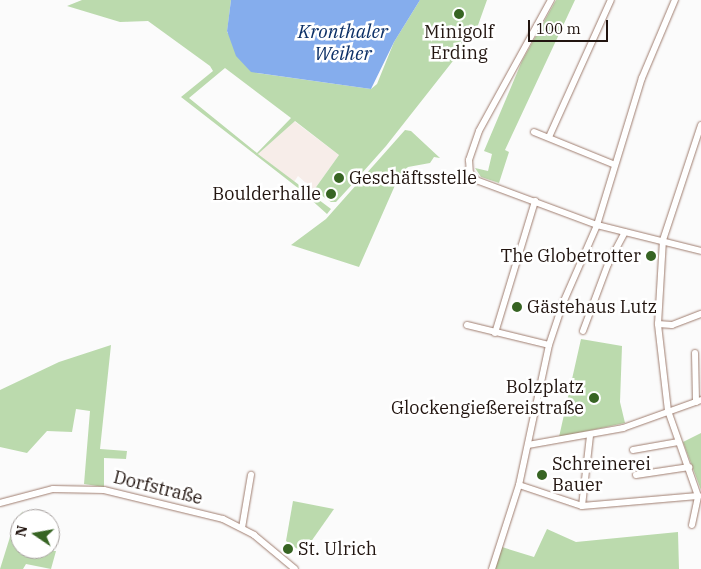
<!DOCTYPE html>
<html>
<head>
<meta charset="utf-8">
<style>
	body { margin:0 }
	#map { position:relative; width:701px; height:569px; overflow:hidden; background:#fbfbfb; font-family:"IBM Plex Serif",serif }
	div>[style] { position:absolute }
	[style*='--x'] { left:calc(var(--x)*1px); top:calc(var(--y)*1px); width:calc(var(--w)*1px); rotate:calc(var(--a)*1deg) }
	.built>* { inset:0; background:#f7ede9 }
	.green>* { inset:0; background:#bbdaad }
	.water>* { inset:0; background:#85aded }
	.roads { filter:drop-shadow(0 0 1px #9f7d6f) drop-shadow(0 0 1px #9f7d6f) }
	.minor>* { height:6px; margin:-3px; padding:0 3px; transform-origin:3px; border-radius:3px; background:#fff }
	.dots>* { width:14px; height:14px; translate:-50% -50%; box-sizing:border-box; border:2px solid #fff; border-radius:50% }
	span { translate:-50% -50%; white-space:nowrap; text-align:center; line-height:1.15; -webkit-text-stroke:5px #fff; paint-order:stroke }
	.poi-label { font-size:18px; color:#221510 }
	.left { translate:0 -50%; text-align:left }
	.right { translate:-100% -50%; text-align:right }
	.street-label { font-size:18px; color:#221510 }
	.water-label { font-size:19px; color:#0c3067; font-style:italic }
	.north { position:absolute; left:10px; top:509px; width:50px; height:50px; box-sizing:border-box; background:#fff; border:1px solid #a7a19f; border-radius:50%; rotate:282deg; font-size:14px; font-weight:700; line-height:20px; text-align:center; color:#221510 }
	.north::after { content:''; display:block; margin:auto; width:18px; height:22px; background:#376423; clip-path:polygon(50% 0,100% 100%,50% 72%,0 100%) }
	.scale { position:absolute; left:528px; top:20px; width:80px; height:22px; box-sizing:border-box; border:2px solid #221510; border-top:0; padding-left:6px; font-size:15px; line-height:18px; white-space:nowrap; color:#221510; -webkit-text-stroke:4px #fff; paint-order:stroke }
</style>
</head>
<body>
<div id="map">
	<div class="built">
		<div style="clip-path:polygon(294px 121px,339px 155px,314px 190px,298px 176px,294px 182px,258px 154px)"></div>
	</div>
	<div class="green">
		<div style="clip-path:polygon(evenodd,82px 0,231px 0,227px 32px,257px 73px,371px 89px,377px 84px,394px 42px,420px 0,487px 0,477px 28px,460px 52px,386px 146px,362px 173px,359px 171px,356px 176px,358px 178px,336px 202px,331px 202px,314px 190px,339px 155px,295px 121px,258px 154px,331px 209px,327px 214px,298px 188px,181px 97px,213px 71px,210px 66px,148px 21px,120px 22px,67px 6px,82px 0,225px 68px,291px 118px,257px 153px,189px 98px,225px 68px)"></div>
		<div style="clip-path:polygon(556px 0,575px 0,505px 150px,509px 152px,499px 183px,481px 177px,475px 168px,488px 171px,492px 154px,484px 151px,522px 61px)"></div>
		<div style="clip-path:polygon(405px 130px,411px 131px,440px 158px,434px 157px,430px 163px,408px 167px,400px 174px,359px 267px,291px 245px,326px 219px)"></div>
		<div style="clip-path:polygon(581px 339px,622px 346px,620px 402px,625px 423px,559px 437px)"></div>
		<div style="clip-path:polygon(111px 345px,100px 449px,127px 451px,126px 459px,104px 458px,104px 487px,84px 484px,90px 411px,76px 409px,72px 432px,47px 431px,27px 453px,0 447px,0 390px,59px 362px)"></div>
		<div style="clip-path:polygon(701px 433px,701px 490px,683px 442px)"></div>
		<div style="clip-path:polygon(293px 501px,334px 509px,303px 553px,286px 541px)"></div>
		<div style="clip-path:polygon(23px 511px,15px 532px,20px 535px,20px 549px,56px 551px,51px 569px,26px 564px,23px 569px,0 569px,15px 521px)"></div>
		<div style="clip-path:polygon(547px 529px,576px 542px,678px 532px,679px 569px,494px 569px,502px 547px,534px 557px)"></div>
	</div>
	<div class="water">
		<div style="clip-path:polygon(231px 0,420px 0,394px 42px,371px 89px,251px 72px,236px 56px,227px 31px)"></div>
	</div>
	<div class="roads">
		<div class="minor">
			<div style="--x:551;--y:0;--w:149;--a:118.8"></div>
			<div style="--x:479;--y:131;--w:31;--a:109"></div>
			<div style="--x:469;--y:160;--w:13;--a:86"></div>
			<div style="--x:470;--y:173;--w:9;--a:49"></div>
			<div style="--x:476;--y:180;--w:129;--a:20.4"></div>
			<div style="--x:597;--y:225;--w:107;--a:14"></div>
			<div style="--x:534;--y:132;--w:85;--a:22.1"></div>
			<div style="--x:549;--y:137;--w:150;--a:-65.7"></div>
			<div style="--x:658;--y:324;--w:14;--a:4"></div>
			<div style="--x:672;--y:325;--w:31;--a:-21"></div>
			<div style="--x:467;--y:325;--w:84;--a:13.7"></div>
			<div style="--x:583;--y:331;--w:72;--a:-69.5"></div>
			<div style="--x:608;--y:264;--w:36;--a:-62"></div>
			<div style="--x:495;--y:333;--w:138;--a:-73.1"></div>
			<div style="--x:695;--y:353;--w:49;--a:88.8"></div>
			<div style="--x:528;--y:445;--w:97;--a:-10.1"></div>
			<div style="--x:623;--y:428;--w:83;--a:-19.7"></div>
			<div style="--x:633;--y:450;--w:46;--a:-10.1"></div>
			<div style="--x:636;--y:475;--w:54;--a:-8.6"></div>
			<div style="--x:519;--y:485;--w:66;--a:18.4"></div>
			<div style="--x:582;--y:506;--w:116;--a:-4.9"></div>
			<div style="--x:0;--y:503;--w:55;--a:-14.8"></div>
			<div style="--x:53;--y:489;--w:51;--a:1.1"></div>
			<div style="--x:104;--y:490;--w:122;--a:13.7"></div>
			<div style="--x:223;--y:519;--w:35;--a:27"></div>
			<div style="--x:254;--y:535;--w:53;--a:39.7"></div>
			<div style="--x:582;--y:506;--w:70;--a:-83.5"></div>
			<div style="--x:692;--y:525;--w:30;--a:-78"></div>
			<div style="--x:698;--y:496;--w:90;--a:-109.4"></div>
			<div style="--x:668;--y:411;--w:88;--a:-96.6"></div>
			<div style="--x:658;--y:324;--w:84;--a:-86.6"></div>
			<div style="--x:663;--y:240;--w:121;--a:-71.7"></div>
			<div style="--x:242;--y:528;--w:54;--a:-80.4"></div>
			<div style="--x:492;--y:569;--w:88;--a:-72.2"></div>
			<div style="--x:519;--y:485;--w:143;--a:-77.9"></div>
			<div style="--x:549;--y:345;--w:44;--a:-71.6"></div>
			<div style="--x:563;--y:303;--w:85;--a:-66.4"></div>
			<div style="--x:597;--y:225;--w:154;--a:-73"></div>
			<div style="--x:642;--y:78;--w:85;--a:-67.1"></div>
		</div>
	</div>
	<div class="dots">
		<div style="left:459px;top:14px;background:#376423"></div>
		<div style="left:339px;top:178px;background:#376423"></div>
		<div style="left:331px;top:194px;background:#376423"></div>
		<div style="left:651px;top:256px;background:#376423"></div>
		<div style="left:517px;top:307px;background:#376423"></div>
		<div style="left:594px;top:398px;background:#376423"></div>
		<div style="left:542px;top:475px;background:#376423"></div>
		<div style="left:288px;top:549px;background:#376423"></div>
	</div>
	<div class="poi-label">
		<span style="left:459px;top:43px">Minigolf<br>Erding</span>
		<span class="left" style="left:349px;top:178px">Geschäftsstelle</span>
		<span class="right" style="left:321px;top:194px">Boulderhalle</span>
		<span class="right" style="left:641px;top:256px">The Globetrotter</span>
		<span class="left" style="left:527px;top:307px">Gästehaus Lutz</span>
		<span class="right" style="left:584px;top:398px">Bolzplatz<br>Glockengießereistraße</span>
		<span class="left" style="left:552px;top:475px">Schreinerei<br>Bauer</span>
		<span class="left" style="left:298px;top:549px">St. Ulrich</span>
	</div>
	<div class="street-label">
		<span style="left:158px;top:488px;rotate:14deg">Dorfstraße</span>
	</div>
	<div class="water-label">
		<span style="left:343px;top:43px">Kronthaler<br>Weiher</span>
	</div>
	<div class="north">N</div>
	<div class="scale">100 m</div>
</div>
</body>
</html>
